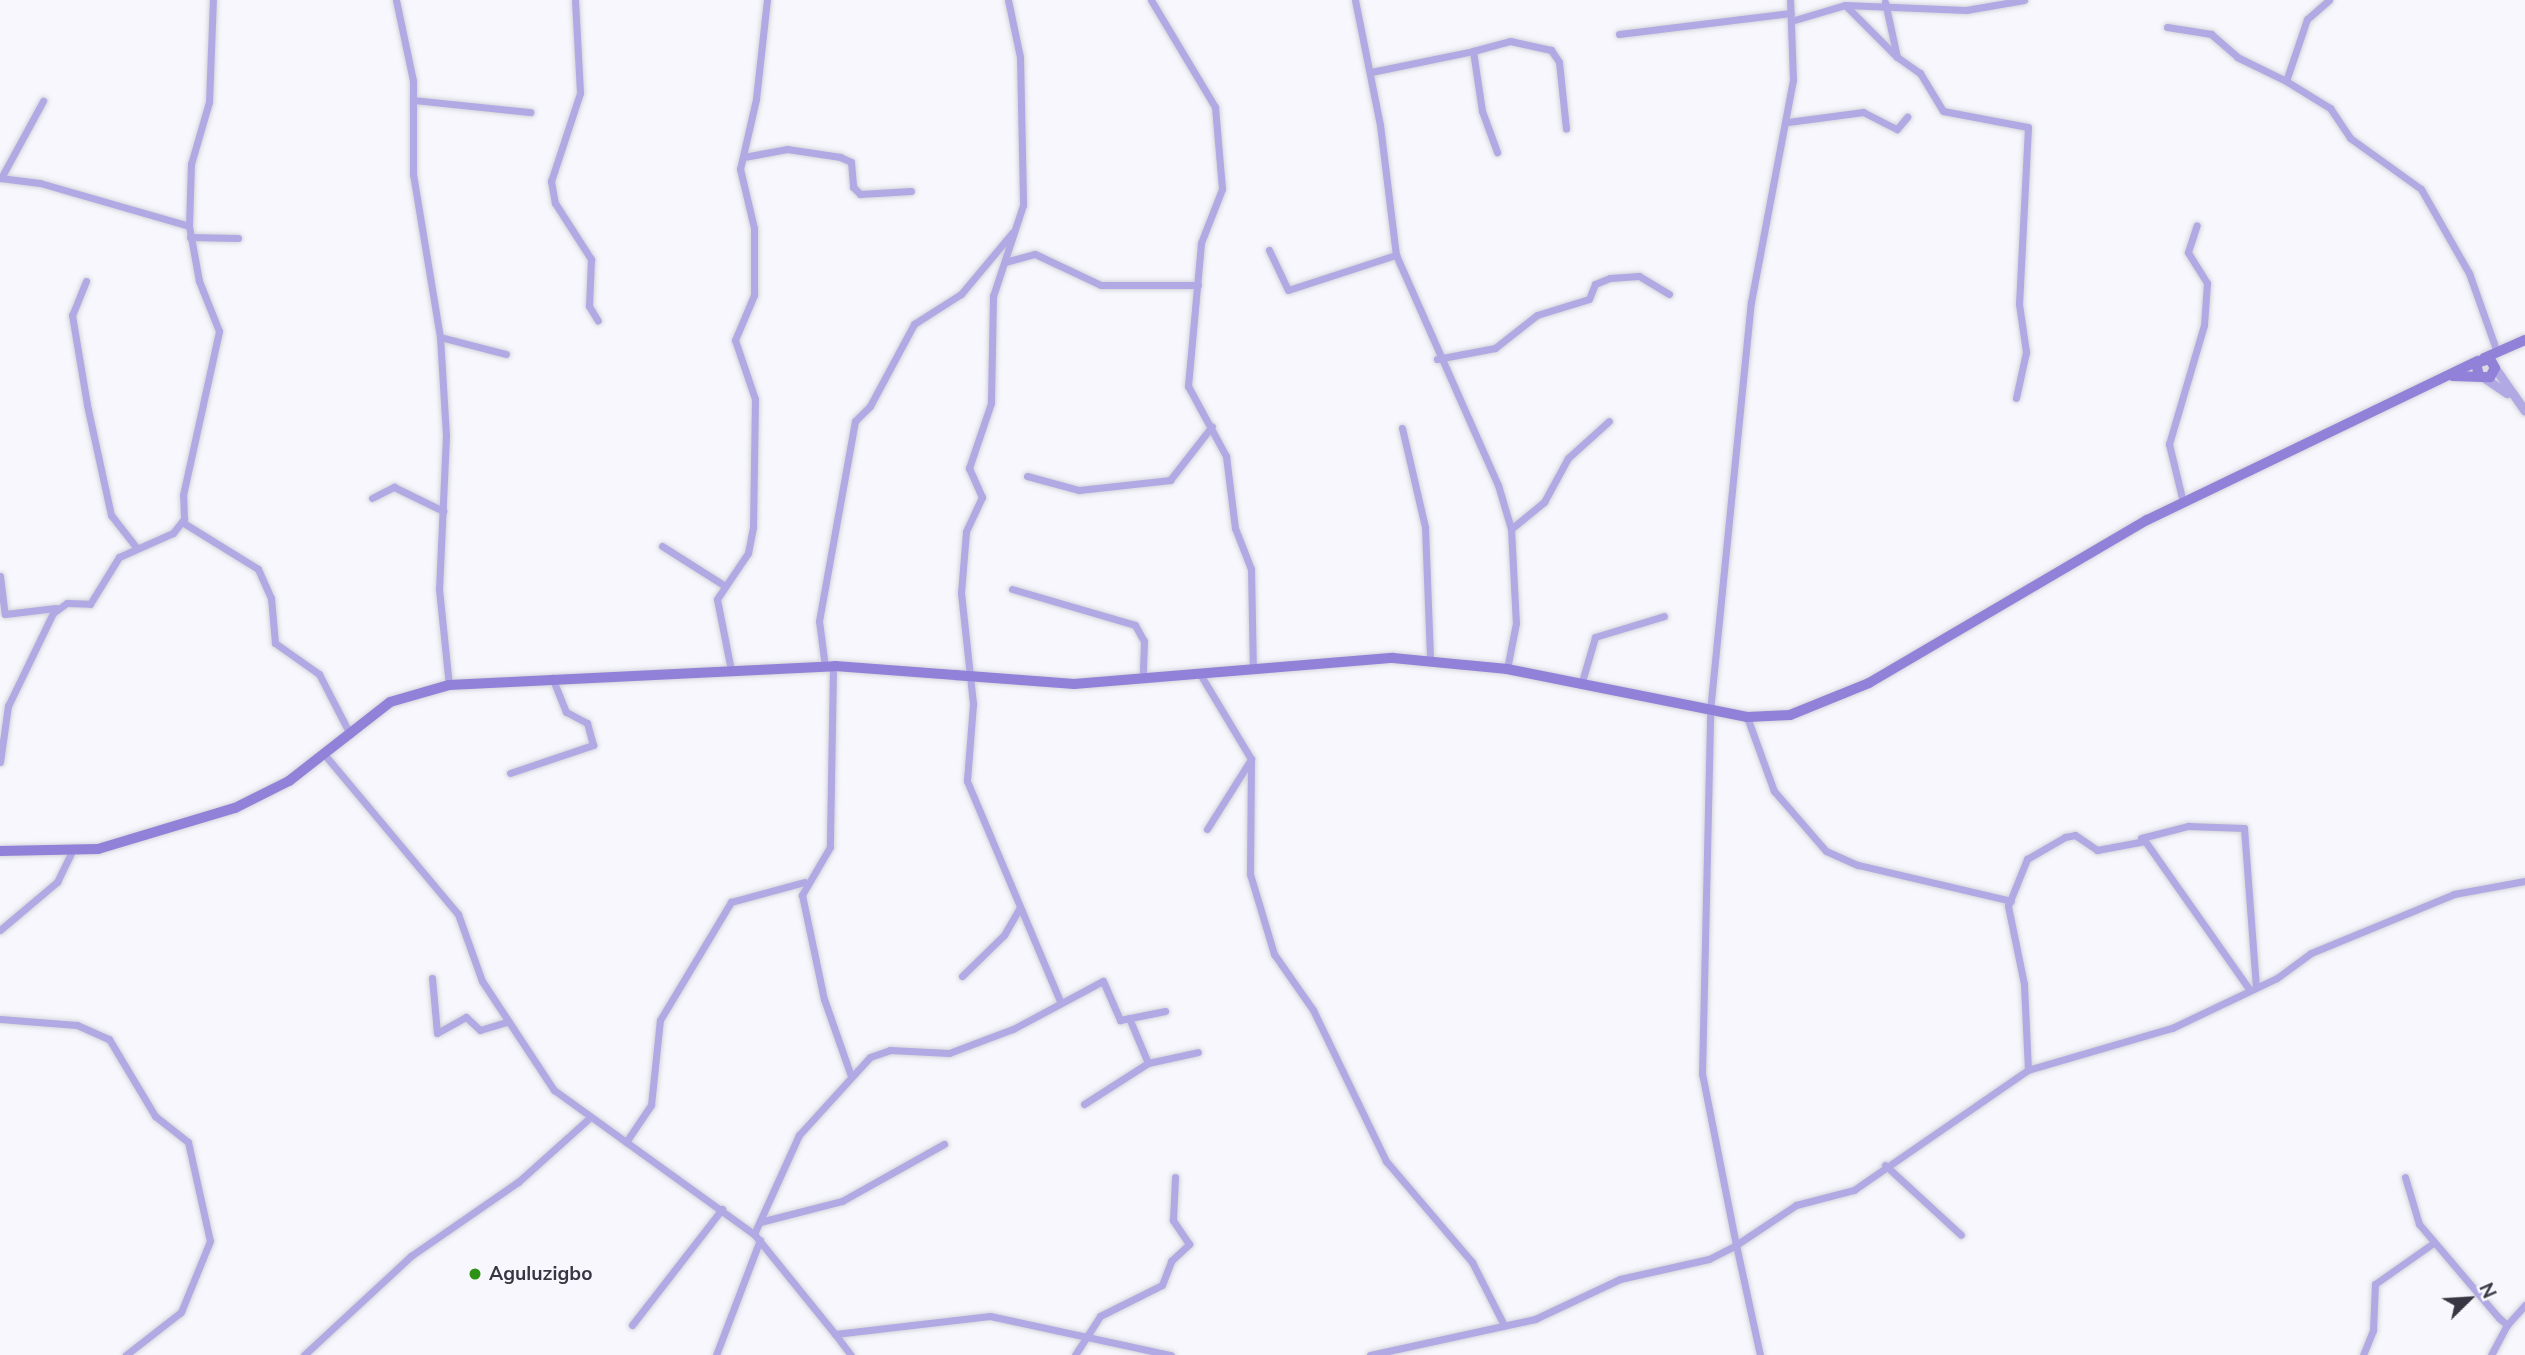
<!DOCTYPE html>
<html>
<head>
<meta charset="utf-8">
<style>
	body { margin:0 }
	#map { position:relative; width:2525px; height:1355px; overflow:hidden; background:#f7f7fd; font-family:Mulish,sans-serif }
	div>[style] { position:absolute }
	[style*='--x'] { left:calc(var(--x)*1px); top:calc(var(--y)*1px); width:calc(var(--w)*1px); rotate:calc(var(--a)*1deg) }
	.roads { filter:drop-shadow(0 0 2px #d4d4db) drop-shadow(0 0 2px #d4d4db) }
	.minor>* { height:7px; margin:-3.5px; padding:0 3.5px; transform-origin:3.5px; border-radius:3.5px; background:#b1a9e4 }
	.tertiary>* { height:9px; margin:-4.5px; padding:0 4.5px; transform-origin:4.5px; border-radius:4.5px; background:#b1a9e4 }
	.secondary>* { height:10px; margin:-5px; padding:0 5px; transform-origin:5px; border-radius:5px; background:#9181d8 }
	.dots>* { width:19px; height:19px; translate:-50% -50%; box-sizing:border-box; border:4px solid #f7f7fd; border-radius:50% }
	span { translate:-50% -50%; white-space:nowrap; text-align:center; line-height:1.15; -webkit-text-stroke:7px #f7f7fd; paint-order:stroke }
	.poi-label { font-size:19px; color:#373642; font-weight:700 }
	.left { translate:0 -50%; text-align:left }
	.north { position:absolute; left:2434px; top:1264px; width:70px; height:70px; -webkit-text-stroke:5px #f7f7fd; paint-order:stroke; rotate:66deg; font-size:19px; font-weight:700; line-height:28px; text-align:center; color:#373642 }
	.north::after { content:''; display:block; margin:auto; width:24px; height:32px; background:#373642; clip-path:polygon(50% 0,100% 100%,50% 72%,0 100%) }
</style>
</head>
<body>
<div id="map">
	<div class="roads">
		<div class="minor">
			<div style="--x:396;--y:0;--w:83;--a:78.1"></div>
			<div style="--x:413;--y:81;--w:93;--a:90"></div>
			<div style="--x:413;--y:174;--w:165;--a:80.6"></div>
			<div style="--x:440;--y:337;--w:99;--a:86.5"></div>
			<div style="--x:446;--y:436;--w:153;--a:92.6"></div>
			<div style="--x:439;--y:589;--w:97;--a:84.1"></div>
			<div style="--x:575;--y:0;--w:93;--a:86.9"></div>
			<div style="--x:580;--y:93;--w:93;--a:108.2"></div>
			<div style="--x:551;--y:181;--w:22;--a:80"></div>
			<div style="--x:555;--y:203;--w:67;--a:57.3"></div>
			<div style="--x:591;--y:259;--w:47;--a:92.4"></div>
			<div style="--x:589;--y:306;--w:17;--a:59"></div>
			<div style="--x:1008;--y:0;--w:58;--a:78.1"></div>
			<div style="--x:1020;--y:57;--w:148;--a:88.8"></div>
			<div style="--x:1023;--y:205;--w:96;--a:108.2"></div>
			<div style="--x:993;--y:296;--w:107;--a:91.1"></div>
			<div style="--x:991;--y:403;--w:69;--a:108.7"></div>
			<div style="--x:969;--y:468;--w:32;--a:66"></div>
			<div style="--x:982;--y:497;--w:38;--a:115"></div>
			<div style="--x:966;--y:532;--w:61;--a:94.7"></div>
			<div style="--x:961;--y:593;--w:112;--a:83.8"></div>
			<div style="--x:973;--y:704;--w:77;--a:94.5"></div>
			<div style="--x:967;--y:781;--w:239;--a:67.1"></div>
			<div style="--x:1151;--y:0;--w:125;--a:59.1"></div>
			<div style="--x:1215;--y:107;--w:82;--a:85.1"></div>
			<div style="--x:1222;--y:189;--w:58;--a:111.3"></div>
			<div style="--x:1201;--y:243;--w:144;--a:95.2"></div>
			<div style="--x:1188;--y:386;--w:80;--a:61.5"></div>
			<div style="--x:1226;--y:456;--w:73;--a:82.9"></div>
			<div style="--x:1235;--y:528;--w:44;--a:68.7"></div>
			<div style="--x:1251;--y:569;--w:101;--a:88.9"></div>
			<div style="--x:1355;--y:0;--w:127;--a:78.7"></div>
			<div style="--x:1380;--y:125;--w:131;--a:83"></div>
			<div style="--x:1396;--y:255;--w:252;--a:66.1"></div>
			<div style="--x:1498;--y:485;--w:46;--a:73.5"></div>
			<div style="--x:1511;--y:529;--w:94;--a:87"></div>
			<div style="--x:1516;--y:623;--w:47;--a:101.1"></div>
			<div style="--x:2329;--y:0;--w:29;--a:139"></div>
			<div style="--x:2307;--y:19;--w:65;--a:108.7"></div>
			<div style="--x:2286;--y:81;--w:52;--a:31.5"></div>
			<div style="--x:2330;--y:108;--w:36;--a:56"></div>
			<div style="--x:2350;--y:138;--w:87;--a:35.7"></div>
			<div style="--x:2421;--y:189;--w:97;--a:60.3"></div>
			<div style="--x:2469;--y:273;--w:84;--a:70.5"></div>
			<div style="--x:1885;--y:2;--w:56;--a:77.7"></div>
			<div style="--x:1897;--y:57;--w:28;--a:35"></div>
			<div style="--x:1920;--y:73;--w:44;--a:58.8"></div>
			<div style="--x:1943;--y:111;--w:86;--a:10.7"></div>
			<div style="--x:2028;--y:127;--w:177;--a:92.9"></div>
			<div style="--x:2019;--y:304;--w:49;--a:81.7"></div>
			<div style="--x:2026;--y:352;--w:47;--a:102.3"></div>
			<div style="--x:1846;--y:6;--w:72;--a:45"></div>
			<div style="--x:1791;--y:21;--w:56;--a:-16.5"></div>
			<div style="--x:1845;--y:5;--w:121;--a:2.4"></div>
			<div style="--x:1966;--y:10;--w:59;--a:-9.8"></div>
			<div style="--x:2167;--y:27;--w:45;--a:9"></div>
			<div style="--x:2211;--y:34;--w:35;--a:41"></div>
			<div style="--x:2237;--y:57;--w:55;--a:26.1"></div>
			<div style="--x:1619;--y:34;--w:173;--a:-7"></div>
			<div style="--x:1473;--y:51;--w:38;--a:-15"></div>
			<div style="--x:1510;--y:41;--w:42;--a:12.4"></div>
			<div style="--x:1551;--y:50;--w:14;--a:56"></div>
			<div style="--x:1559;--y:62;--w:67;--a:84"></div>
			<div style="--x:1371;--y:72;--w:104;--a:-11.6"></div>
			<div style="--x:1473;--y:51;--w:61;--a:81.5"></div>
			<div style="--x:1482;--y:111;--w:44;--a:69.9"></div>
			<div style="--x:413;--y:100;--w:118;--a:5.9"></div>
			<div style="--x:1788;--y:122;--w:76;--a:-7.6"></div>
			<div style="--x:1863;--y:112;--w:38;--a:27"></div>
			<div style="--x:1897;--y:129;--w:16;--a:-50"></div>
			<div style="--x:744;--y:157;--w:44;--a:-10.5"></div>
			<div style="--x:787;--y:149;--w:54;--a:8.6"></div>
			<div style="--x:840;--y:157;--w:12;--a:24"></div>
			<div style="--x:851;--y:162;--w:25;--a:85"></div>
			<div style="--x:853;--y:187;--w:10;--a:45"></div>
			<div style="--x:860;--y:194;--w:51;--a:-3.4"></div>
			<div style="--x:0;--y:178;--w:40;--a:7.1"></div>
			<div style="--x:40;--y:183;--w:155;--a:16.1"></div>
			<div style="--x:1;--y:178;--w:88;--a:-61.4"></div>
			<div style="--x:190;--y:237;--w:48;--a:1.2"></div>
			<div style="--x:1269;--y:250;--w:44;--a:64.6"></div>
			<div style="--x:1288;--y:290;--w:114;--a:-18"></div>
			<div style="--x:1005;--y:262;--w:31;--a:-15"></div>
			<div style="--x:1035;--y:254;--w:73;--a:25.2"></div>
			<div style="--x:1101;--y:285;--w:97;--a:0"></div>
			<div style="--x:86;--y:281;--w:37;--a:112"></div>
			<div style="--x:72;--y:315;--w:91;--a:80.5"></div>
			<div style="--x:87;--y:405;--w:113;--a:77.7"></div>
			<div style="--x:111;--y:515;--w:41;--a:52"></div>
			<div style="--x:440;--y:337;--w:68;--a:14.4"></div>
			<div style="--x:1437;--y:359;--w:59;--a:-10.7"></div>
			<div style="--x:1495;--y:348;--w:53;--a:-38.2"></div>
			<div style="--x:1537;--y:315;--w:54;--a:-17.1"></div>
			<div style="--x:1589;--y:299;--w:16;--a:-68"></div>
			<div style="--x:1595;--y:284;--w:16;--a:-22"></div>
			<div style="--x:1610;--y:278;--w:29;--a:-4"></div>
			<div style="--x:1639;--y:276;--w:35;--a:31"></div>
			<div style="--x:1402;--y:428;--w:102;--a:76.9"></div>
			<div style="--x:1425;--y:527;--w:132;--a:87.8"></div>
			<div style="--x:1027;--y:476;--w:54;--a:15.1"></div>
			<div style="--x:1079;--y:490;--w:92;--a:-6.3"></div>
			<div style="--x:1170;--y:480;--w:68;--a:-52.1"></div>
			<div style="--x:372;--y:498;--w:25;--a:-27"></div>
			<div style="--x:394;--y:487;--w:55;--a:26.1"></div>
			<div style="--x:2183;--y:502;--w:60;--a:-103.6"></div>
			<div style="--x:2169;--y:444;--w:124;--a:-73.6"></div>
			<div style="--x:2204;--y:325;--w:42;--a:-85.9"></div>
			<div style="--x:2207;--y:283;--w:36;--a:-122"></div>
			<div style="--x:2188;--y:252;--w:28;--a:-72"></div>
			<div style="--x:182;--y:522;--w:89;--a:31.7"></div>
			<div style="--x:258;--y:569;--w:32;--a:66"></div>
			<div style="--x:271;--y:598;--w:45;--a:84.9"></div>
			<div style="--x:275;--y:643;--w:54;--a:35.2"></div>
			<div style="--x:319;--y:674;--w:68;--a:62.7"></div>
			<div style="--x:1511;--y:529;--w:43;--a:-39.3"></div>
			<div style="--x:1544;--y:502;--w:50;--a:-61.4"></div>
			<div style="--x:1568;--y:458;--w:55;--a:-42.1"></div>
			<div style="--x:662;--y:546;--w:71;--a:32.3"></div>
			<div style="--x:0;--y:576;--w:38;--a:83"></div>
			<div style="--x:5;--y:614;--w:51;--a:-6.7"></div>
			<div style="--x:1012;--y:589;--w:128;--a:16.3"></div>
			<div style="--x:1135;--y:625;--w:18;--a:61"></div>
			<div style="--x:1144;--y:641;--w:37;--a:92"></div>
			<div style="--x:825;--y:667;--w:46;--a:-97.4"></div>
			<div style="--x:819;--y:621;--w:203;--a:-79.8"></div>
			<div style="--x:855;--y:421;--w:21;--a:-45"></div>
			<div style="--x:870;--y:406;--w:93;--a:-61.8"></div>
			<div style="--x:914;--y:324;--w:56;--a:-32.6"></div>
			<div style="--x:961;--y:294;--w:80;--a:-50.1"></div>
			<div style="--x:833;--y:667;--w:180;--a:91"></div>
			<div style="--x:830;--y:847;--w:56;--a:120.3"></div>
			<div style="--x:802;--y:895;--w:106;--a:78.1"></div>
			<div style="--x:824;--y:999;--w:82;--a:70.7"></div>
			<div style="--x:731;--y:670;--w:72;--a:-101.2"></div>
			<div style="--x:717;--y:599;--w:55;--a:-56"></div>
			<div style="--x:748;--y:553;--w:26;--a:-79"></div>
			<div style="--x:753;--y:527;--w:128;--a:-89.1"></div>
			<div style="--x:755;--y:399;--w:62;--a:-108.7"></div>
			<div style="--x:735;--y:340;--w:49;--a:-67.1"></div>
			<div style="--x:754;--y:295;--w:67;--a:-90"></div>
			<div style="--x:754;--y:228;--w:61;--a:-103.3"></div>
			<div style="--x:740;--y:169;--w:72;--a:-77.1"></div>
			<div style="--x:756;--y:99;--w:100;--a:-83.7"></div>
			<div style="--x:1200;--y:674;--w:99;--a:59"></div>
			<div style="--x:1251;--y:759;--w:115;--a:90.5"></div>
			<div style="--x:1250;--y:874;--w:84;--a:73.3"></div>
			<div style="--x:1274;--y:954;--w:68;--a:55.1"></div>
			<div style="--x:1313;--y:1010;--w:168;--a:64.2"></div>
			<div style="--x:1386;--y:1161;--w:133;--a:49.6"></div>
			<div style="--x:1472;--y:1262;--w:71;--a:63.1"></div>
			<div style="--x:1581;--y:685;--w:50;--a:-73.7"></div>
			<div style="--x:1595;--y:637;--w:72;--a:-16.9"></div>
			<div style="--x:1747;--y:717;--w:79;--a:70"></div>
			<div style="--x:1774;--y:791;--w:79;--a:49.1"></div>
			<div style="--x:1826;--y:851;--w:35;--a:24"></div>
			<div style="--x:1858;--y:865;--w:157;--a:13.2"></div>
			<div style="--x:324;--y:754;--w:209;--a:50.1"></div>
			<div style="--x:458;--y:914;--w:71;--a:70.3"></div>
			<div style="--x:482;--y:981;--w:131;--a:56.6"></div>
			<div style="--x:554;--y:1090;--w:246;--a:35.8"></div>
			<div style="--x:754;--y:1234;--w:129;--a:51"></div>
			<div style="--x:835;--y:1334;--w:156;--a:-6.6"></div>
			<div style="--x:990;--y:1316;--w:185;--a:12.2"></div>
			<div style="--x:0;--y:762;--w:57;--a:-81.9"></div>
			<div style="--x:8;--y:706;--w:103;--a:-64.2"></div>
			<div style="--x:53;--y:613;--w:17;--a:-36"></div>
			<div style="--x:67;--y:603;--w:23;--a:2"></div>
			<div style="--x:90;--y:604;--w:55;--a:-58.3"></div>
			<div style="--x:119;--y:557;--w:59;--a:-24"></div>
			<div style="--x:173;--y:533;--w:18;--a:-52"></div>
			<div style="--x:184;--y:519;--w:24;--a:-92"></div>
			<div style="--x:183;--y:495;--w:168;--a:-77.6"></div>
			<div style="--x:219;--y:331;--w:54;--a:-111.8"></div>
			<div style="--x:199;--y:281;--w:56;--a:-100.3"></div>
			<div style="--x:189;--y:226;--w:62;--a:-88.2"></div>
			<div style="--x:191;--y:164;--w:65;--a:-73.8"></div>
			<div style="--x:209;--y:102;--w:102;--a:-87.8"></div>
			<div style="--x:510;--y:773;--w:88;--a:-18.6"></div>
			<div style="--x:593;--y:745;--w:23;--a:-105"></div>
			<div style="--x:587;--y:723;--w:24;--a:-152"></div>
			<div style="--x:566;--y:712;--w:37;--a:-112"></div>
			<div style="--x:1207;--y:829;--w:83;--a:-57.8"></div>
			<div style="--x:2141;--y:838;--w:49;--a:-14.3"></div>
			<div style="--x:2188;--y:826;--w:56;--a:2"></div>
			<div style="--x:2244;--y:828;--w:158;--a:85.7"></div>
			<div style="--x:0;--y:930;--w:75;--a:-40.1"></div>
			<div style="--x:57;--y:882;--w:32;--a:-64"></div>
			<div style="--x:962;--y:976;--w:59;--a:-44.3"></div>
			<div style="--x:1004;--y:935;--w:32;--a:-60"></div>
			<div style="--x:432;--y:978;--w:55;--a:84.8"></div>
			<div style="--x:437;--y:1033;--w:33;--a:-29"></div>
			<div style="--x:466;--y:1017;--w:19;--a:43"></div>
			<div style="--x:480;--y:1030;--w:28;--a:-17"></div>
			<div style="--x:1129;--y:1018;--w:49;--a:67.1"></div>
			<div style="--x:0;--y:1019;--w:77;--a:4.5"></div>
			<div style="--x:77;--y:1025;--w:35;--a:24"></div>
			<div style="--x:109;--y:1039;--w:90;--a:59.1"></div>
			<div style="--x:155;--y:1116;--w:42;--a:38.2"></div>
			<div style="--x:188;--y:1142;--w:101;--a:77.5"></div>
			<div style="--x:210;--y:1241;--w:77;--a:112.2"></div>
			<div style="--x:181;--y:1312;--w:70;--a:142"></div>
			<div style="--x:2028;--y:1070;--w:86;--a:-92.7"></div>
			<div style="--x:2024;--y:984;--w:80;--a:-101.6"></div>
			<div style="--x:2008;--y:906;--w:51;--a:-68"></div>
			<div style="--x:2027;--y:859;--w:44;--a:-30.1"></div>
			<div style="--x:2065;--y:837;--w:10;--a:-11"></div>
			<div style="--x:2075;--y:835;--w:27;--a:34"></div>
			<div style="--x:2097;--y:850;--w:49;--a:-10.6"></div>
			<div style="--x:2145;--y:841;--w:181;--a:54.9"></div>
			<div style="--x:1084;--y:1104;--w:76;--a:-32.6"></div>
			<div style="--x:1148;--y:1063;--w:51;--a:-12.4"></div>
			<div style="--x:626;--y:1142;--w:45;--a:-56"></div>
			<div style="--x:651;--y:1105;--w:85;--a:-84"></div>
			<div style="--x:660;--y:1020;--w:138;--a:-59"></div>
			<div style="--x:731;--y:902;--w:76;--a:-15.3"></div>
			<div style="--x:1885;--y:1165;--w:103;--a:42.6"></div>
			<div style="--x:2405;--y:1177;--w:49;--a:73.4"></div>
			<div style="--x:2419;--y:1224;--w:123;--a:49.6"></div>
			<div style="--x:2499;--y:1318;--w:11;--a:41"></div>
			<div style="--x:2507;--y:1325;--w:27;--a:-48"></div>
			<div style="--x:760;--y:1222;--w:85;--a:-14.4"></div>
			<div style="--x:842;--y:1201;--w:117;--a:-29.2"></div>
			<div style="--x:754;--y:1234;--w:109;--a:-65.6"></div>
			<div style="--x:799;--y:1135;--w:105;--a:-47.7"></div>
			<div style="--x:870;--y:1057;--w:21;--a:-19"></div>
			<div style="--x:890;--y:1050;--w:59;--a:2.9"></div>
			<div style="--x:949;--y:1053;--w:68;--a:-20.6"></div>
			<div style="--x:1013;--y:1029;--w:102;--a:-28.1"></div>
			<div style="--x:1103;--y:981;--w:43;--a:66.4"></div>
			<div style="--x:1120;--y:1020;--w:46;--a:-11.3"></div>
			<div style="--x:632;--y:1325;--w:147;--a:-52.2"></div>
			<div style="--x:835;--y:1334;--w:26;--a:53"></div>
			<div style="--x:304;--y:1355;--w:146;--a:-42.8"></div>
			<div style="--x:411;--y:1256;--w:130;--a:-34.7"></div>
			<div style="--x:518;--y:1182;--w:93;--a:-41.9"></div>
			<div style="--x:716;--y:1355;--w:123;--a:-69.1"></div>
			<div style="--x:1075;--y:1355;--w:46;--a:-57.3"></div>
			<div style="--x:1100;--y:1316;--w:69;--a:-26.6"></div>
			<div style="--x:1162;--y:1285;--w:26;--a:-69"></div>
			<div style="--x:1171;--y:1261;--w:25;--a:-43"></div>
			<div style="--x:1189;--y:1244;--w:29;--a:-124"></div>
			<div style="--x:1173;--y:1220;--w:43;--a:-87.3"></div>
			<div style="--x:1370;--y:1355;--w:169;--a:-12.3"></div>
			<div style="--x:1535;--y:1319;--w:94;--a:-25.2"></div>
			<div style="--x:1620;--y:1279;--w:91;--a:-12.7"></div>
			<div style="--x:1709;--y:1259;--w:30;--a:-27"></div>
			<div style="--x:1736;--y:1245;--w:174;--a:-101.2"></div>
			<div style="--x:1702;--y:1074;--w:363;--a:-88.7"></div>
			<div style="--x:1710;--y:711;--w:411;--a:-84.3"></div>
			<div style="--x:1751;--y:302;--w:226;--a:-79.3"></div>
			<div style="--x:1793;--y:80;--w:80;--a:-92.1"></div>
			<div style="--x:1760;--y:1355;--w:113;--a:-102.3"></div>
			<div style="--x:1736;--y:1245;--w:72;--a:-33.7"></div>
			<div style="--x:1796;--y:1205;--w:60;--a:-14.5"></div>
			<div style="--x:1854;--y:1190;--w:211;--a:-34.6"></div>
			<div style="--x:2028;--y:1070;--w:150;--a:-16.3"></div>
			<div style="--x:2172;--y:1028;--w:116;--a:-25.5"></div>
			<div style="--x:2277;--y:978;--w:42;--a:-36.3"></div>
			<div style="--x:2311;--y:953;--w:155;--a:-22.4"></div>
			<div style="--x:2454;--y:894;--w:72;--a:-10.4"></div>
			<div style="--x:2363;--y:1355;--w:27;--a:-68"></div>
			<div style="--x:2373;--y:1330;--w:46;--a:-87.5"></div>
			<div style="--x:2375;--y:1284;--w:70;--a:-35.1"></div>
			<div style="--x:2491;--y:1355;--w:34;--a:-62"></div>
		</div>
		<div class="tertiary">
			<div style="--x:2495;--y:368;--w:52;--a:55.1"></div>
			<div style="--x:2483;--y:377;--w:29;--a:34"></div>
		</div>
		<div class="secondary">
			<div style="--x:2484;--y:358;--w:45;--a:-23.7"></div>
			<div style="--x:2453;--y:376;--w:37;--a:2"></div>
			<div style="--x:2490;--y:377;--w:10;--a:-61"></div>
			<div style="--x:2495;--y:368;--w:10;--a:-119"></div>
			<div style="--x:2490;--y:359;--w:15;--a:164"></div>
			<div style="--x:2476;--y:363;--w:13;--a:77"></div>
			<div style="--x:0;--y:851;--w:98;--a:-1.2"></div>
			<div style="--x:98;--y:849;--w:143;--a:-16.7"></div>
			<div style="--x:235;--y:808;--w:60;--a:-26.6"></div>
			<div style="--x:289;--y:781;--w:128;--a:-38"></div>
			<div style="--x:390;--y:702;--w:61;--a:-16.1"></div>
			<div style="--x:449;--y:685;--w:386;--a:-2.8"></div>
			<div style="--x:835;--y:666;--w:240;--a:4.3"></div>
			<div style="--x:1074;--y:684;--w:320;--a:-4.7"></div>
			<div style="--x:1393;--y:658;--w:115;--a:5.5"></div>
			<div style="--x:1507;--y:669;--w:245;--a:11.3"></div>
			<div style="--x:1747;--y:717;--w:43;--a:-2.7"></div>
			<div style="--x:1790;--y:715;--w:85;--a:-22.1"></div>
			<div style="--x:1869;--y:683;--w:322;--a:-30.4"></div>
			<div style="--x:2147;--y:520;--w:367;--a:-25.7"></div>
		</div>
	</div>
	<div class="dots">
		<div style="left:475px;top:1274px;background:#2e9214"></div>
	</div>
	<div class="poi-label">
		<span class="left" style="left:489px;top:1274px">Aguluzigbo</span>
	</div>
	<div class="north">N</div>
</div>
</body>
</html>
